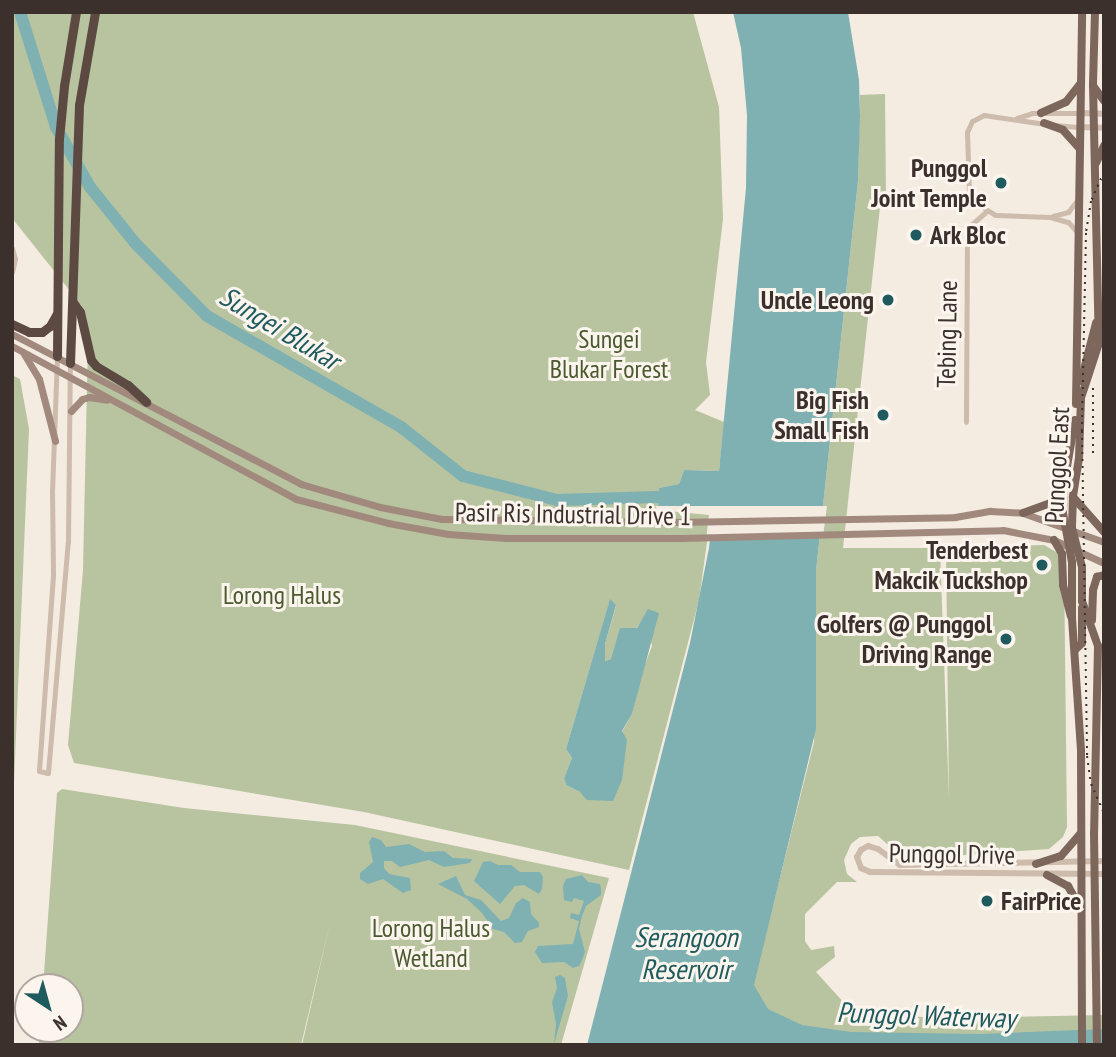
<!DOCTYPE html>
<html>
<head>
<meta charset="utf-8">
<style>
	body { margin:0 }
	#map { position:relative; width:1116px; height:1057px; overflow:hidden; background:#f4ebe1; font-family:"PT Sans Narrow",sans-serif }
	div>[style] { position:absolute }
	[style*='--x'] { left:calc(var(--x)*1px); top:calc(var(--y)*1px); width:calc(var(--w)*1px); rotate:calc(var(--a)*1deg) }
	.green>* { inset:0; background:#b8c4a0 }
	.water>* { inset:0; background:#7fb0b2 }
	.pier>* { inset:0; background:#f4ebe1 }
	.river>* { height:12px; margin:-6px; padding:0 6px; transform-origin:6px; border-radius:6px; background:#7fb0b2 }
	.minor>* { height:5px; margin:-2.5px; padding:0 2.5px; transform-origin:2.5px; border-radius:2.5px; background:#cdbbac }
	.tertiary>* { height:6px; margin:-3px; padding:0 3px; transform-origin:3px; border-radius:3px; background:#cdbbac }
	.secondary>* { height:7px; margin:-3.5px; padding:0 3.5px; transform-origin:3.5px; border-radius:3.5px; background:#a18a7d }
	.primary>* { height:8px; margin:-4px; padding:0 4px; transform-origin:4px; border-radius:4px; background:#7d675c }
	.motorway>* { height:9px; margin:-4.5px; padding:0 4.5px; transform-origin:4.5px; border-radius:4.5px; background:#5c4a42 }
	.rail>* { height:2px; margin-top:-1px; transform-origin:0; background:repeating-linear-gradient(90deg,#3b302b 0 2px,transparent 0 7px) }
	.dots>* { width:19px; height:19px; translate:-50% -50%; box-sizing:border-box; border:4px solid #fbf5ee; border-radius:50% }
	span { translate:-50% -50%; white-space:nowrap; text-align:center; line-height:1.15; -webkit-text-stroke:6px #fbf5ee; paint-order:stroke }
	.poi-label { font-size:26px; color:#3b302b; font-weight:700 }
	.right { translate:-100% -50%; text-align:right }
	.left { translate:0 -50%; text-align:left }
	.street-label { font-size:26px; color:#3b302b }
	.park-label { font-size:26px; color:#4a5a2e }
	.water-label { font-size:28px; color:#1f5a5e; font-style:italic }
	.frame { position:absolute; inset:0; border:14px solid #3b302b; pointer-events:none }
	.north { position:absolute; left:14px; top:973px; width:70px; height:70px; box-sizing:border-box; background:#fbf5ee; border:2px solid #aea6a0; border-radius:50%; rotate:144deg; font-size:19px; font-weight:700; line-height:28px; text-align:center; color:#3b302b }
	.north::after { content:''; display:block; margin:auto; width:24px; height:32px; background:#1f5a5e; clip-path:polygon(50% 0,100% 100%,50% 72%,0 100%) }
</style>
</head>
<body>
<div id="map">
	<div class="green">
		<div style="clip-path:polygon(evenodd,12px 12px,693px 12px,719px 107px,723px 219px,706px 362px,710px 395px,695px 410px,724px 422px,719px 471px,684px 470px,679px 484px,659px 488px,658px 507px,711px 513px,699px 600px,629px 870px,364px 812px,74px 763px,68px 745px,83px 570px,88px 341px,82px 306px,12px 218px,12px 12px,610px 600px,616px 606px,605px 644px,605px 661px,611px 659px,646px 616px,652px 646px,641px 675px,632px 714px,622px 732px,622px 780px,580px 792px,566px 785px,564px 778px,572px 758px,566px 749px,610px 600px)"></div>
		<div style="clip-path:polygon(885px 94px,886px 197px,881px 198px,843px 548px,940px 548px,949px 799px,946px 548px,1044px 545px,1058px 553px,1064px 563px,1067px 827px,1063px 837px,1049px 849px,950px 856px,909px 855px,895px 851px,878px 836px,860px 837px,851px 844px,844px 860px,847px 874px,857px 882px,837px 882px,805px 914px,805px 941px,811px 950px,834px 946px,835px 957px,816px 972px,855px 1015px,957px 1018px,1104px 1015px,1104px 1045px,738px 1045px,814px 742px,816px 571px,858px 181px,860px 95px)"></div>
		<div style="clip-path:polygon(12px 375px,20px 379px,29px 429px,12px 830px)"></div>
		<div style="clip-path:polygon(62px 789px,184px 808px,355px 825px,609px 878px,561px 1045px,302px 1045px,330px 923px,301px 1045px,39px 1045px,40px 1029px,70px 1029px,70px 987px,43px 987px,57px 793px)"></div>
	</div>
	<div class="water">
		<div style="clip-path:polygon(733px 12px,848px 12px,859px 80px,860px 116px,858px 181px,816px 571px,816px 729px,754px 985px,768px 1009px,802px 1025px,851px 1032px,981px 1034px,1104px 1029px,1104px 1045px,587px 1045px,690px 643px,709px 548px,713px 512px,658px 507px,659px 488px,679px 484px,684px 470px,719px 471px,746px 188px,747px 115px,741px 48px)"></div>
		<div style="clip-path:polygon(610px 599px,616px 605px,605px 644px,605px 661px,611px 659px,620px 628px,637px 628px,648px 609px,659px 613px,632px 714px,622px 731px,627px 740px,622px 780px,613px 801px,587px 800px,580px 792px,566px 785px,564px 778px,572px 758px,566px 749px)"></div>
		<div style="clip-path:polygon(372px 837px,381px 840px,386px 847px,409px 844px,425px 852px,444px 851px,453px 858px,472px 859px,470px 863px,444px 867px,429px 860px,400px 867px,392px 861px,384px 861px,384px 868px,389px 874px,410px 878px,411px 890px,403px 893px,383px 879px,368px 884px,360px 879px,360px 873px,373px 862px,369px 842px)"></div>
		<div style="clip-path:polygon(490px 861px,498px 865px,511px 865px,520px 872px,540px 872px,543px 877px,542px 889px,539px 894px,524px 885px,515px 886px,500px 904px,474px 881px,483px 862px)"></div>
		<div style="clip-path:polygon(582px 875px,588px 882px,600px 884px,601px 889px,601px 895px,586px 906px,582px 916px,579px 929px,585px 952px,582px 960px,579px 966px,573px 968px,564px 962px,542px 963px,535px 952px,538px 946px,573px 944px,579px 921px,570px 918px,571px 913px,579px 915px,584px 901px,574px 898px,572px 902px,564px 900px,563px 886px,566px 879px)"></div>
		<div style="clip-path:polygon(456px 876px,465px 895px,481px 900px,501px 921px,509px 918px,516px 903px,523px 898px,530px 902px,531px 914px,539px 923px,539px 927px,528px 931px,522px 942px,515px 943px,504px 932px,493px 929px,482px 913px,467px 899px,438px 884px)"></div>
		<div style="clip-path:polygon(560px 975px,565px 978px,568px 996px,554px 1044px,556px 1024px,552px 1002px,557px 988px,555px 977px)"></div>
	</div>
	<div class="pier">
		<div style="clip-path:polygon(655px 506px,827px 506px,823px 537px,706px 540px,709px 515px,658px 510px)"></div>
	</div>
	<div class="river">
		<div style="--x:20;--y:12;--w:121;--a:72.6"></div>
		<div style="--x:56;--y:127;--w:69;--a:60.5"></div>
		<div style="--x:90;--y:187;--w:72;--a:51.2"></div>
		<div style="--x:135;--y:243;--w:103;--a:45.4"></div>
		<div style="--x:207;--y:316;--w:224;--a:29.8"></div>
		<div style="--x:401;--y:427;--w:79;--a:38.3"></div>
		<div style="--x:463;--y:476;--w:97;--a:14.3"></div>
		<div style="--x:557;--y:500;--w:101;--a:-1.7"></div>
	</div>
	<div class="minor">
		<div style="--x:1017;--y:118;--w:16;--a:-18"></div>
		<div style="--x:1032;--y:113;--w:48;--a:0"></div>
		<div style="--x:1045;--y:124;--w:62;--a:-171.6"></div>
		<div style="--x:984;--y:115;--w:13;--a:153"></div>
		<div style="--x:972;--y:121;--w:12;--a:114"></div>
		<div style="--x:967;--y:132;--w:59;--a:88.1"></div>
		<div style="--x:969;--y:191;--w:14;--a:60"></div>
		<div style="--x:976;--y:203;--w:22;--a:32"></div>
		<div style="--x:995;--y:215;--w:55;--a:2.1"></div>
		<div style="--x:1050;--y:217;--w:19;--a:16"></div>
		<div style="--x:1068;--y:222;--w:16;--a:47"></div>
		<div style="--x:1055;--y:125;--w:25;--a:5"></div>
		<div style="--x:1053;--y:216;--w:16;--a:-15"></div>
		<div style="--x:1068;--y:212;--w:16;--a:-52"></div>
		<div style="--x:12;--y:248;--w:11;--a:75"></div>
		<div style="--x:15;--y:259;--w:13;--a:103"></div>
		<div style="--x:57;--y:356;--w:134;--a:92.1"></div>
		<div style="--x:52;--y:490;--w:85;--a:89.3"></div>
		<div style="--x:53;--y:575;--w:196;--a:94.1"></div>
		<div style="--x:39;--y:771;--w:9;--a:13"></div>
		<div style="--x:48;--y:773;--w:232;--a:-85.1"></div>
		<div style="--x:68;--y:542;--w:179;--a:-89.4"></div>
		<div style="--x:966;--y:422;--w:181;--a:-89.7"></div>
		<div style="--x:967;--y:241;--w:18;--a:-74"></div>
		<div style="--x:972;--y:224;--w:18;--a:-41"></div>
	</div>
	<div class="tertiary">
		<div style="--x:1080;--y:113;--w:24;--a:2"></div>
		<div style="--x:1080;--y:127;--w:24;--a:2"></div>
		<div style="--x:1104;--y:861;--w:204;--a:178.9"></div>
		<div style="--x:900;--y:865;--w:27;--a:-144"></div>
		<div style="--x:878;--y:849;--w:10;--a:-163"></div>
		<div style="--x:868;--y:846;--w:8;--a:150"></div>
		<div style="--x:861;--y:850;--w:8;--a:120"></div>
		<div style="--x:857;--y:857;--w:12;--a:70"></div>
		<div style="--x:861;--y:868;--w:10;--a:24"></div>
		<div style="--x:870;--y:872;--w:234;--a:0.5"></div>
	</div>
	<div class="secondary">
		<div style="--x:12;--y:334;--w:326;--a:27.4"></div>
		<div style="--x:301;--y:484;--w:82;--a:16.2"></div>
		<div style="--x:380;--y:507;--w:63;--a:11"></div>
		<div style="--x:442;--y:519;--w:235;--a:0.7"></div>
		<div style="--x:677;--y:522;--w:278;--a:-1"></div>
		<div style="--x:955;--y:517;--w:36;--a:-10"></div>
		<div style="--x:990;--y:511;--w:33;--a:3"></div>
		<div style="--x:1023;--y:513;--w:86;--a:19.7"></div>
		<div style="--x:12;--y:346;--w:323;--a:28.3"></div>
		<div style="--x:296;--y:499;--w:95;--a:14.6"></div>
		<div style="--x:388;--y:523;--w:61;--a:10.4"></div>
		<div style="--x:448;--y:534;--w:58;--a:3.9"></div>
		<div style="--x:506;--y:538;--w:175;--a:0"></div>
		<div style="--x:681;--y:538;--w:322;--a:-1.4"></div>
		<div style="--x:1003;--y:530;--w:52;--a:11.1"></div>
		<div style="--x:1054;--y:540;--w:55;--a:24.7"></div>
		<div style="--x:24;--y:354;--w:29;--a:59"></div>
		<div style="--x:39;--y:379;--w:64;--a:75.5"></div>
		<div style="--x:71;--y:411;--w:16;--a:-47"></div>
		<div style="--x:82;--y:399;--w:7;--a:-16"></div>
		<div style="--x:89;--y:397;--w:18;--a:9"></div>
	</div>
	<div class="primary">
		<div style="--x:1095;--y:12;--w:73;--a:91.6"></div>
		<div style="--x:1093;--y:85;--w:258;--a:88.7"></div>
		<div style="--x:1099;--y:343;--w:58;--a:108.1"></div>
		<div style="--x:1081;--y:398;--w:60;--a:91.9"></div>
		<div style="--x:1079;--y:458;--w:39;--a:99"></div>
		<div style="--x:1073;--y:497;--w:31;--a:92"></div>
		<div style="--x:1072;--y:528;--w:40;--a:75.6"></div>
		<div style="--x:1082;--y:567;--w:34;--a:90"></div>
		<div style="--x:1082;--y:601;--w:48;--a:70.4"></div>
		<div style="--x:1098;--y:646;--w:187;--a:91.2"></div>
		<div style="--x:1094;--y:833;--w:212;--a:89.2"></div>
		<div style="--x:1094;--y:87;--w:17;--a:54"></div>
		<div style="--x:1041;--y:113;--w:27;--a:-24"></div>
		<div style="--x:1066;--y:102;--w:23;--a:-52"></div>
		<div style="--x:1044;--y:123;--w:20;--a:20"></div>
		<div style="--x:1063;--y:130;--w:25;--a:48"></div>
		<div style="--x:1096;--y:163;--w:19;--a:-65"></div>
		<div style="--x:1081;--y:381;--w:60;--a:-75.5"></div>
		<div style="--x:1076;--y:404;--w:392;--a:-89.1"></div>
		<div style="--x:1075;--y:420;--w:65;--a:99.8"></div>
		<div style="--x:1064;--y:484;--w:29;--a:92"></div>
		<div style="--x:1063;--y:513;--w:50;--a:79.6"></div>
		<div style="--x:1072;--y:562;--w:56;--a:90"></div>
		<div style="--x:1072;--y:618;--w:133;--a:86.1"></div>
		<div style="--x:1081;--y:751;--w:294;--a:89.8"></div>
		<div style="--x:1073;--y:497;--w:47;--a:48.5"></div>
		<div style="--x:1023;--y:513;--w:30;--a:-20"></div>
		<div style="--x:1051;--y:503;--w:17;--a:-50"></div>
		<div style="--x:1054;--y:540;--w:16;--a:60"></div>
		<div style="--x:1062;--y:554;--w:31;--a:88"></div>
		<div style="--x:1063;--y:585;--w:32;--a:76"></div>
		<div style="--x:1092;--y:620;--w:30;--a:-88"></div>
		<div style="--x:1093;--y:590;--w:14;--a:-73"></div>
		<div style="--x:1097;--y:577;--w:7;--a:-16"></div>
		<div style="--x:1076;--y:649;--w:8;--a:-45"></div>
		<div style="--x:1082;--y:643;--w:35;--a:-90"></div>
		<div style="--x:1036;--y:864;--w:26;--a:-18"></div>
		<div style="--x:1061;--y:856;--w:30;--a:-49"></div>
		<div style="--x:1047;--y:875;--w:24;--a:28"></div>
		<div style="--x:1068;--y:886;--w:26;--a:61"></div>
	</div>
	<div class="motorway">
		<div style="--x:73;--y:302;--w:12;--a:55"></div>
		<div style="--x:80;--y:312;--w:49;--a:77.1"></div>
		<div style="--x:91;--y:360;--w:8;--a:50"></div>
		<div style="--x:96;--y:366;--w:37;--a:31"></div>
		<div style="--x:128;--y:385;--w:25;--a:43"></div>
		<div style="--x:12;--y:324;--w:19;--a:25"></div>
		<div style="--x:29;--y:332;--w:13;--a:0"></div>
		<div style="--x:42;--y:332;--w:10;--a:-37"></div>
		<div style="--x:50;--y:326;--w:13;--a:-61"></div>
		<div style="--x:57;--y:356;--w:217;--a:-89.5"></div>
		<div style="--x:59;--y:139;--w:53;--a:-84.6"></div>
		<div style="--x:64;--y:86;--w:75;--a:-80.8"></div>
		<div style="--x:70;--y:363;--w:258;--a:-88"></div>
		<div style="--x:79;--y:105;--w:94;--a:-80.2"></div>
	</div>
	<div class="rail">
		<div style="--x:1104;--y:172;--w:32;--a:114"></div>
		<div style="--x:1091;--y:201;--w:32;--a:99"></div>
		<div style="--x:1086;--y:233;--w:198;--a:91.2"></div>
		<div style="--x:1082;--y:431;--w:325;--a:89.1"></div>
		<div style="--x:1087;--y:756;--w:28;--a:82"></div>
		<div style="--x:1091;--y:784;--w:32;--a:66"></div>
		<div style="--x:1093;--y:388;--w:70;--a:90"></div>
	</div>
	<div class="dots">
		<div style="left:1001px;top:183px;background:#1f5a5e"></div>
		<div style="left:916px;top:235px;background:#1f5a5e"></div>
		<div style="left:888px;top:300px;background:#1f5a5e"></div>
		<div style="left:883px;top:415px;background:#1f5a5e"></div>
		<div style="left:1042px;top:565px;background:#1f5a5e"></div>
		<div style="left:1006px;top:639px;background:#1f5a5e"></div>
		<div style="left:987px;top:901px;background:#1f5a5e"></div>
	</div>
	<div class="poi-label">
		<span class="right" style="left:987px;top:183px">Punggol<br>Joint Temple</span>
		<span class="left" style="left:930px;top:235px">Ark Bloc</span>
		<span class="right" style="left:874px;top:300px">Uncle Leong</span>
		<span class="right" style="left:869px;top:415px">Big Fish<br>Small Fish</span>
		<span class="right" style="left:1028px;top:565px">Tenderbest<br>Makcik Tuckshop</span>
		<span class="right" style="left:992px;top:639px">Golfers @ Punggol<br>Driving Range</span>
		<span class="left" style="left:1001px;top:901px">FairPrice</span>
	</div>
	<div class="street-label">
		<span style="left:947px;top:334px;rotate:-89deg">Tebing Lane</span>
		<span style="left:1057px;top:465px;rotate:-87deg">Punggol East</span>
		<span style="left:573px;top:514px;rotate:1deg">Pasir Ris Industrial Drive 1</span>
		<span style="left:952px;top:854px;rotate:1deg">Punggol Drive</span>
	</div>
	<div class="park-label">
		<span style="left:609px;top:354px">Sungei<br>Blukar Forest</span>
		<span style="left:282px;top:595px">Lorong Halus</span>
		<span style="left:431px;top:943px">Lorong Halus<br>Wetland</span>
	</div>
	<div class="water-label">
		<span style="left:280px;top:328px;rotate:31deg">Sungei Blukar</span>
		<span style="left:686px;top:953px">Serangoon<br>Reservoir</span>
		<span style="left:926px;top:1015px;rotate:2deg">Punggol Waterway</span>
	</div>
	<div class="frame"></div>
	<div class="north">N</div>
</div>
</body>
</html>
